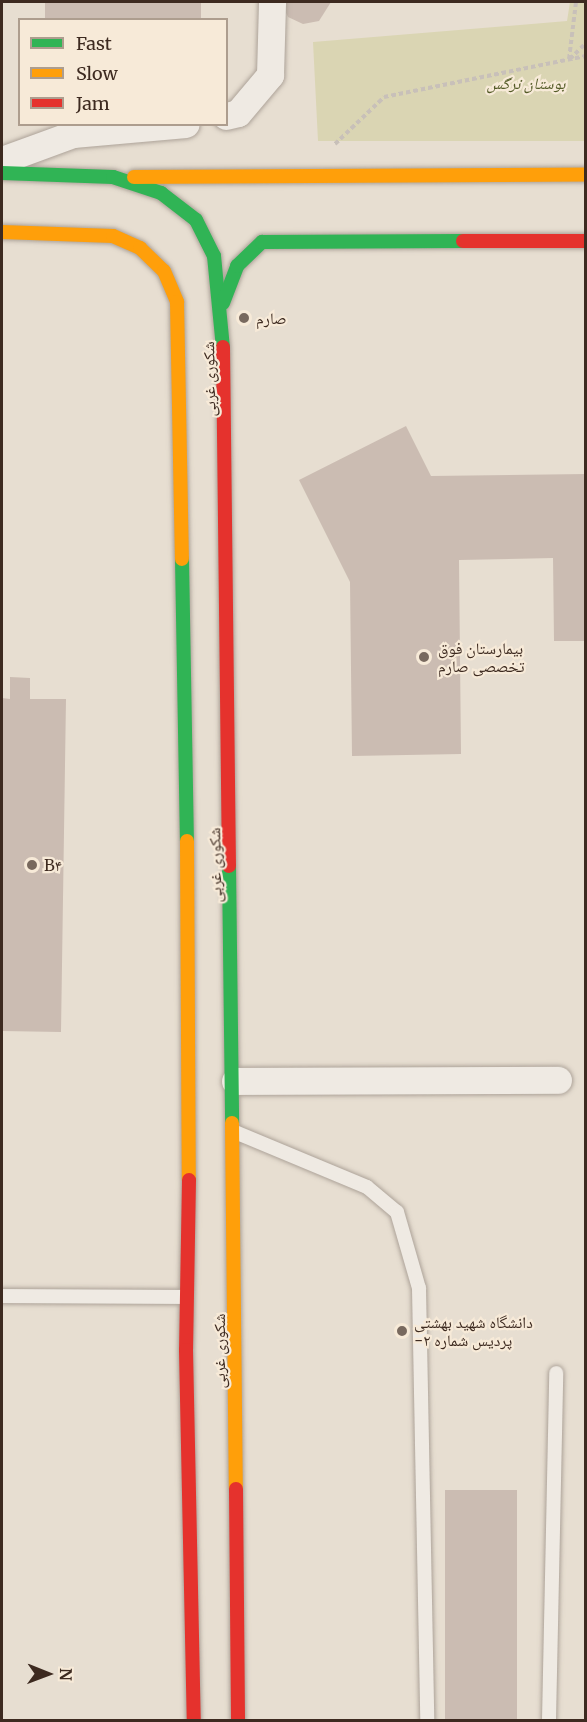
<!DOCTYPE html>
<html>
<head>
<meta charset="utf-8">
<style>
	body { margin:0 }
	#map { position:relative; width:587px; height:1722px; overflow:hidden; background:#e7ded1; font-family:Merriweather,"Noto Naskh Arabic",serif }
	div>[style] { position:absolute }
	[style*='--x'] { left:calc(var(--x)*1px); top:calc(var(--y)*1px); width:calc(var(--w)*1px); rotate:calc(var(--a)*1deg) }
	.green>* { inset:0; background:#dad5b3 }
	.building>* { inset:0; background:#cbbcb2; transform-origin:0 0 }
	.path>* { height:4px; margin-top:-2px; transform-origin:0; background:repeating-linear-gradient(90deg,#c8c0b9 0 4.5px,transparent 0 7.5px) }
	.roads { filter:drop-shadow(0 0 2px #ada399) drop-shadow(0 0 2px #ada399) }
	.lane>* { height:14px; margin:-7px; padding:0 7px; transform-origin:7px; border-radius:7px; background:#efeae3 }
	.street>* { height:27px; margin:-13.5px; padding:0 13.5px; transform-origin:13.5px; border-radius:13.5px; background:#efeae3 }
	.fast>* { height:14px; margin:-7px; padding:0 7px; transform-origin:7px; border-radius:7px; background:#30b455 }
	.slow>* { height:14px; margin:-7px; padding:0 7px; transform-origin:7px; border-radius:7px; background:#ff9f0a }
	.jam>* { height:14px; margin:-7px; padding:0 7px; transform-origin:7px; border-radius:7px; background:#e5322d }
	.dots>* { width:16px; height:16px; translate:-50% -50%; box-sizing:border-box; border:3px solid #f7ead8; border-radius:50% }
	span { translate:-50% -50%; white-space:nowrap; text-align:center; line-height:1.15; -webkit-text-stroke:4.5px #f7ead8; paint-order:stroke }
	.park-label { font-size:16px; color:#535a26; font-style:italic }
	.poi-label { font-size:16px; color:#3d2a20 }
	.left { translate:0 -50%; text-align:left }
	.street-label { font-size:16px; color:#3d2a20 }
	.frame { position:absolute; inset:0; border:3px solid #3d2a20; pointer-events:none }
	.legend { position:absolute; left:18px; top:18px; width:210px; height:108px; box-sizing:border-box; background:#f7ead8; border:2px solid #ad9d8e; margin:0; padding:8px 10px; list-style:none; font-size:18px; color:#3d2a20 }
	.legend li { display:flex; align-items:center; gap:12px; height:30px }
	.legend b { width:30px; border:2px solid #ad9d8e }
	.north { position:absolute; left:18px; top:1644px; width:60px; height:60px; -webkit-text-stroke:4px #f7ead8; paint-order:stroke; rotate:91deg; font-size:16px; font-weight:700; line-height:24px; text-align:center; color:#3d2a20 }
	.north::after { content:''; display:block; margin:auto; width:21px; height:27px; background:#3d2a20; clip-path:polygon(50% 0,100% 100%,50% 72%,0 100%) }
</style>
</head>
<body>
<div id="map">
	<div class="green">
		<div style="clip-path:polygon(570px 2px,585px 2px,585px 141px,318px 141px,313px 42px,567px 21px)"></div>
	</div>
	<div class="building">
		<div style="left:45px;top:2px;width:156px;height:18px"></div>
		<div style="clip-path:polygon(281px 2px,331px 2px,319px 21px,303px 24px,288px 17px)"></div>
		<div style="clip-path:polygon(406px 426px,431px 476px,586px 474px,586px 641px,554px 641px,553px 558px,459px 560px,461px 754px,352px 756px,350px 582px,299px 480px)"></div>
		<div style="clip-path:polygon(10px 677px,30px 678px,30px 699px,66px 699px,61px 1032px,2px 1031px,2px 698px,10px 699px)"></div>
		<div style="left:445px;top:1490px;width:72px;height:230px"></div>
	</div>
	<div class="path">
		<div style="--x:569;--y:59;--w:57;--a:-83"></div>
		<div style="--x:570;--y:59;--w:23;--a:-45"></div>
		<div style="--x:335;--y:144;--w:68;--a:-43.8"></div>
		<div style="--x:384;--y:97;--w:206;--a:-11.5"></div>
	</div>
	<div class="roads">
		<div class="lane">
			<div style="--x:235;--y:1132;--w:143;--a:22.6"></div>
			<div style="--x:367;--y:1187;--w:39;--a:40"></div>
			<div style="--x:397;--y:1212;--w:79;--a:73.9"></div>
			<div style="--x:419;--y:1288;--w:432;--a:88.9"></div>
			<div style="--x:2;--y:1296;--w:184;--a:0.3"></div>
			<div style="--x:549;--y:1720;--w:347;--a:-88.8"></div>
		</div>
		<div class="street">
			<div style="--x:226;--y:116;--w:12;--a:-14"></div>
			<div style="--x:238;--y:113;--w:50;--a:-49.9"></div>
			<div style="--x:270;--y:75;--w:73;--a:-88.4"></div>
			<div style="--x:2;--y:160;--w:76;--a:-20.1"></div>
			<div style="--x:73;--y:134;--w:113;--a:-5.1"></div>
			<div style="--x:235;--y:1081;--w:323;--a:-0.2"></div>
		</div>
		<div class="fast">
			<div style="--x:2;--y:173;--w:111;--a:2.1"></div>
			<div style="--x:113;--y:177;--w:51;--a:18.4"></div>
			<div style="--x:161;--y:193;--w:44;--a:37.6"></div>
			<div style="--x:196;--y:220;--w:40;--a:63.4"></div>
			<div style="--x:214;--y:256;--w:91;--a:84.4"></div>
			<div style="--x:223;--y:303;--w:40;--a:-69"></div>
			<div style="--x:237;--y:266;--w:35;--a:-44"></div>
			<div style="--x:262;--y:242;--w:201;--a:-0.3"></div>
			<div style="--x:182;--y:559;--w:282;--a:89"></div>
			<div style="--x:229;--y:866;--w:257;--a:89.3"></div>
		</div>
		<div class="slow">
			<div style="--x:134;--y:177;--w:452;--a:-0.3"></div>
			<div style="--x:2;--y:232;--w:111;--a:2.1"></div>
			<div style="--x:113;--y:236;--w:30;--a:24"></div>
			<div style="--x:140;--y:248;--w:33;--a:44"></div>
			<div style="--x:164;--y:271;--w:34;--a:67"></div>
			<div style="--x:177;--y:302;--w:257;--a:88.9"></div>
			<div style="--x:187;--y:841;--w:339;--a:89.7"></div>
			<div style="--x:232;--y:1123;--w:366;--a:89.4"></div>
		</div>
		<div class="jam">
			<div style="--x:463;--y:241;--w:123;--a:0"></div>
			<div style="--x:223;--y:347;--w:519;--a:89.34"></div>
			<div style="--x:189;--y:1180;--w:170;--a:91"></div>
			<div style="--x:186;--y:1350;--w:370;--a:88.8"></div>
			<div style="--x:236;--y:1489;--w:231;--a:89.5"></div>
		</div>
	</div>
	<div class="dots">
		<div style="left:244px;top:318px;background:#78695e"></div>
		<div style="left:424px;top:657px;background:#78695e"></div>
		<div style="left:32px;top:865px;background:#78695e"></div>
		<div style="left:402px;top:1331px;background:#78695e"></div>
	</div>
	<div class="park-label">
		<span style="left:526px;top:83px">بوستان نرگس</span>
	</div>
	<div class="poi-label">
		<span class="left" style="left:256px;top:318px">صارم</span>
		<span class="left" style="left:438px;top:657px">بیمارستان فوق<br>تخصصی صارم</span>
		<span class="left" style="left:44px;top:865px">B۴</span>
		<span class="left" style="left:414px;top:1331px">دانشگاه شهید بهشتی<br>-پردیس شماره ۲</span>
	</div>
	<div class="street-label">
		<span style="left:209px;top:379px;rotate:-91deg">شکوری غربی</span>
		<span style="left:215px;top:865px;rotate:-91deg">شکوری غربی</span>
		<span style="left:219px;top:1351px;rotate:-90deg">شکوری غربی</span>
	</div>
	<div class="frame"></div>
	<ul class="legend">
	<li><b style="height:8px;background:#30b455"></b>Fast</li>
	<li><b style="height:8px;background:#ff9f0a"></b>Slow</li>
	<li><b style="height:8px;background:#e5322d"></b>Jam</li>
	</ul>
	<div class="north">N</div>
</div>
</body>
</html>
